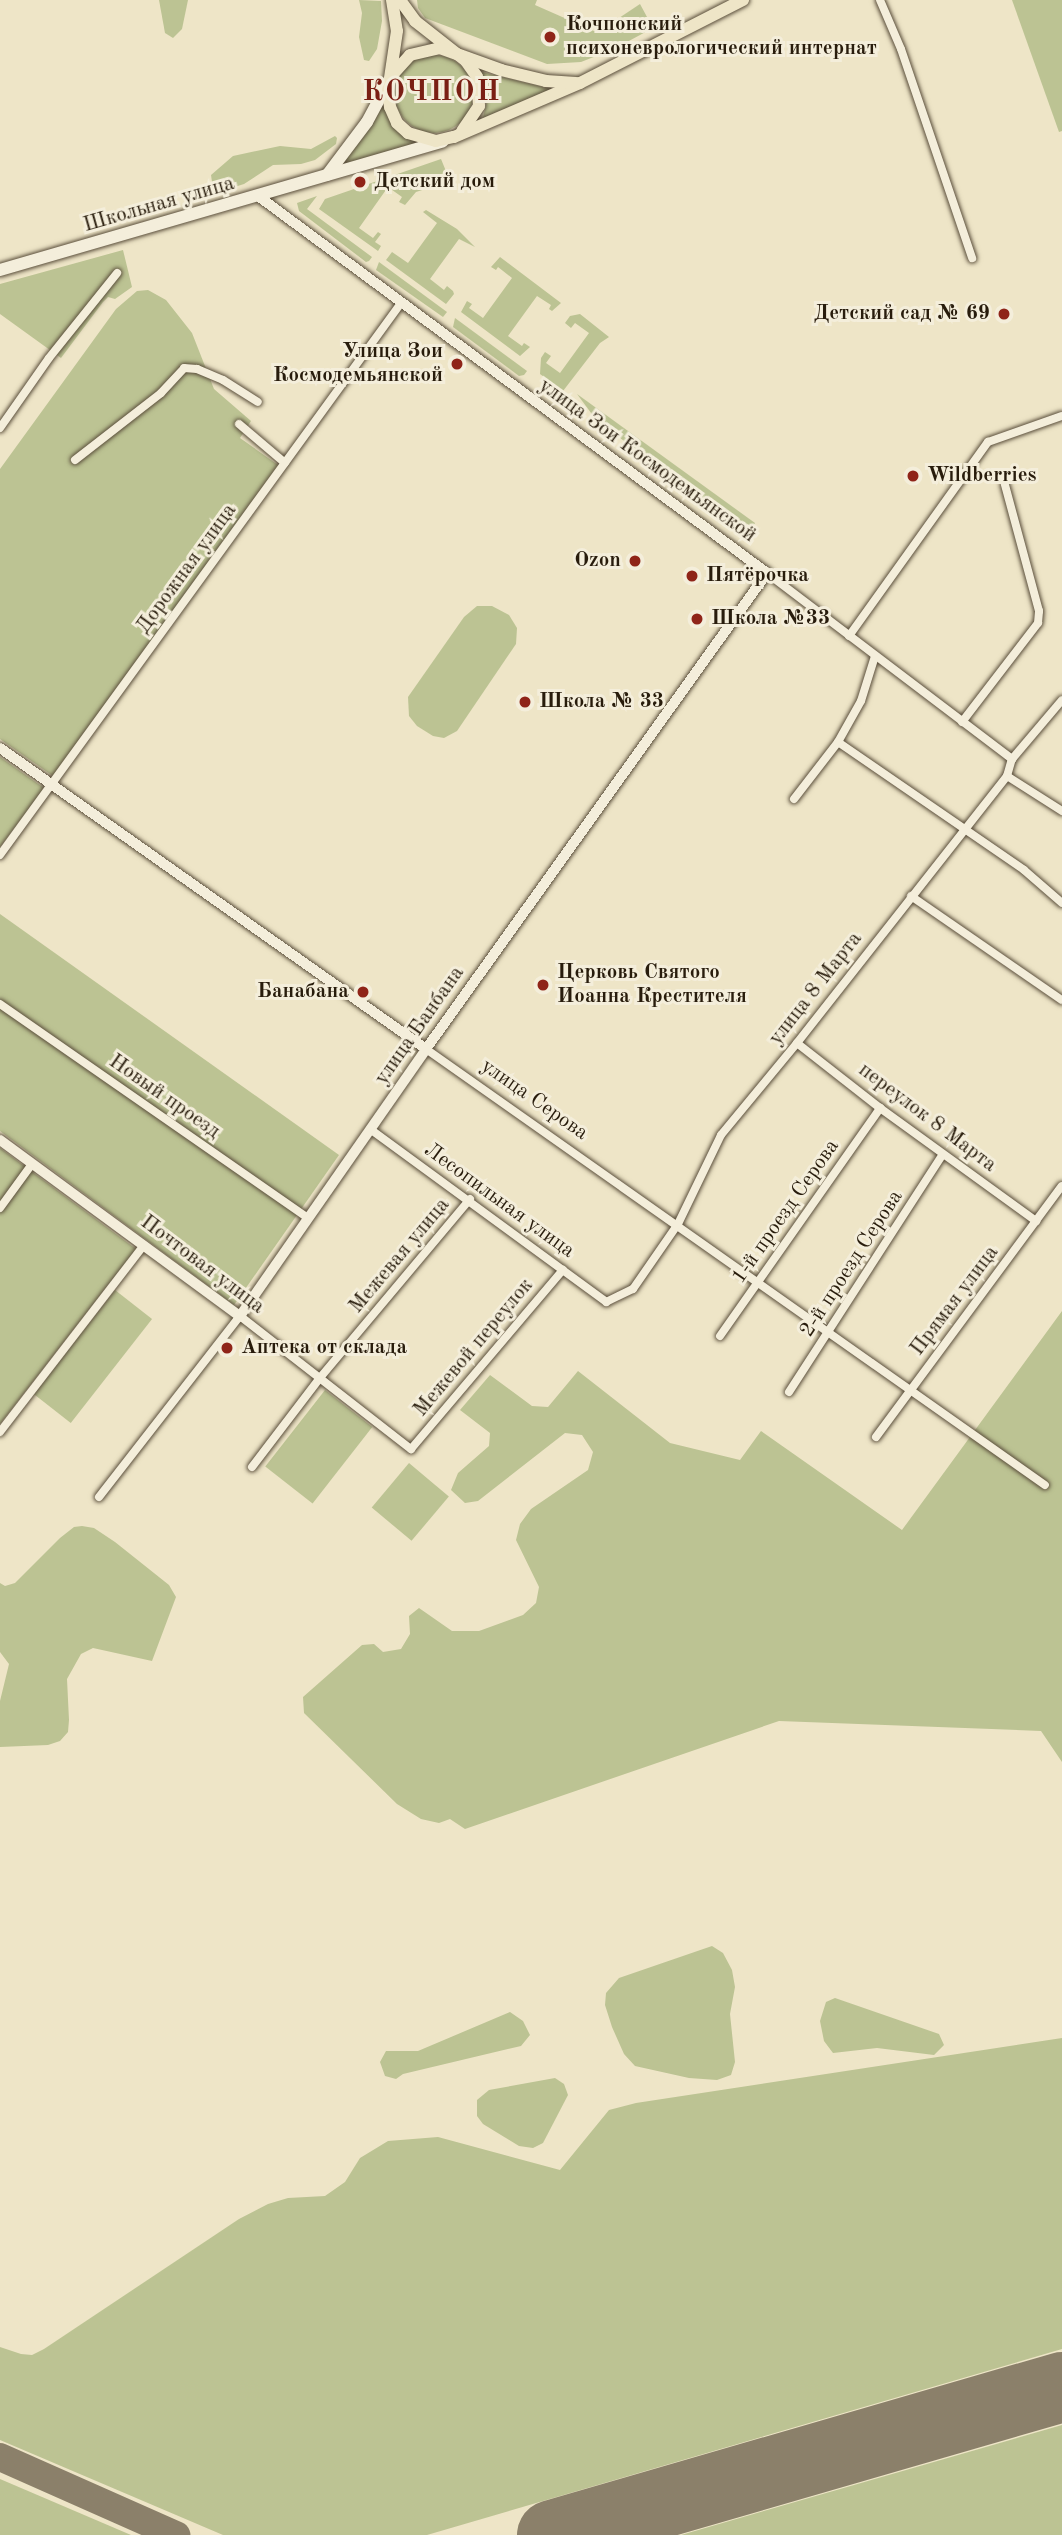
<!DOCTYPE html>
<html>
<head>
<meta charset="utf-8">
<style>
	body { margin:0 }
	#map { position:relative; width:1062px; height:2535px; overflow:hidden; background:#eee5c7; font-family:"Old Standard TT",serif }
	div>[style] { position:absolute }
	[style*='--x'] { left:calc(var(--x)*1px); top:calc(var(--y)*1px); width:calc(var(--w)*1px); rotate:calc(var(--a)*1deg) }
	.green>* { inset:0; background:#bcc393; transform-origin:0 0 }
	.round { border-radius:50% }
	.taxiway>* { height:28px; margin:-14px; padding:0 14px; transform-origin:14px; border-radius:14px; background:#8b806a }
	.runway>* { height:70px; margin:-35px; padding:0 35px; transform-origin:35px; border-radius:35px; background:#8b806a }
	.roads { filter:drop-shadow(0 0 2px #5a4e3b) drop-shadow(0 0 2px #5a4e3b) }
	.minor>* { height:8px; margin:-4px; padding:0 4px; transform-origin:4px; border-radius:4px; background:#f4eedb }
	.tertiary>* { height:10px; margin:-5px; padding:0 5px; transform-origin:5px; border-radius:5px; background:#f4eedb }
	.secondary>* { height:12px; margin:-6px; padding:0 6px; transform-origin:6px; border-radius:6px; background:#f4eedb }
	.primary>* { height:12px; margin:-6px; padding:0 6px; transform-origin:6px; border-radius:6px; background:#eee5c7 }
	.dots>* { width:19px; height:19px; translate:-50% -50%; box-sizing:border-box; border:4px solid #f4eedb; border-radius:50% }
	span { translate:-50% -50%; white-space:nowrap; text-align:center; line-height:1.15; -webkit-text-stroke:6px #f4eedb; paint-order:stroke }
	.poi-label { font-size:21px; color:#281c0c; font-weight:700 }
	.left { translate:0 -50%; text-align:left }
	.right { translate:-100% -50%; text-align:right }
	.street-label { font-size:21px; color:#281c0c }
	.district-label { font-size:28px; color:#7a1f14; font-weight:700; letter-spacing:2px }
</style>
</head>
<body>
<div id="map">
	<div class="green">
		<div style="clip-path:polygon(159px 0,188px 0,182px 29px,173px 38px,165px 33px)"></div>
		<div style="clip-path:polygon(359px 0,381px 1px,382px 21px,377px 49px,369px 61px,364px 60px,359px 37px,362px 13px)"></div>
		<div style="clip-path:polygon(417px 0,537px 0,535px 5px,594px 31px,604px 28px,640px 4px,653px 28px,614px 49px,581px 62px,547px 64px,425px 18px,418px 8px)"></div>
		<div style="clip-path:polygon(1012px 0,1062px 0,1062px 131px,1059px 132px)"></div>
		<div class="round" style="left:395px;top:55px;width:78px;height:78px"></div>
		<div style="clip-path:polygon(482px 72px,551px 89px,483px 118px,488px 95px)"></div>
		<div style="clip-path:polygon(384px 97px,386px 109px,424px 143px,338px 168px)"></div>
		<div style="clip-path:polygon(335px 136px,337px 138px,336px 144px,315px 160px,301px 164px,273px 165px,244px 184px,225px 190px,216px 188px,212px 182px,211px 175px,233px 156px,280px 146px,311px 149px)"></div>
		<div style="clip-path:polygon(441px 159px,450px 181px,416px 192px,405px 205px,399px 202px,402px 197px,388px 187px,359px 228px,373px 238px,378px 232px,381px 234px,375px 242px,381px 246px,378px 251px,319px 209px,325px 199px)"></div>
		<div style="clip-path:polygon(317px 196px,307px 209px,372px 257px,369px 261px,366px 262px,299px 211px,297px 203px)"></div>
		<div style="clip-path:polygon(426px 210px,457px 229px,475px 247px,459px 239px,430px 279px,444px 290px,447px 286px,453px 291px,454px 294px,446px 304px,386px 260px,392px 252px,408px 263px,437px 223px,423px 212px)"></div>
		<div style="clip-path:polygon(123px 250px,132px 287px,115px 299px,108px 297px,103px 302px,61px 358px,0 314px,0 284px)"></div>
		<div style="clip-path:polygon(500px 257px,561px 303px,552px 311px,549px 309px,551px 305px,537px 296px,508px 336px,522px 346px,524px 343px,530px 347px,520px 356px,461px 312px,467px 301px,472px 304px,469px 308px,483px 318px,512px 278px,498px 267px,496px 270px,491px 267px)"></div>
		<div style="clip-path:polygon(379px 262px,447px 312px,443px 317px,376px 270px)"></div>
		<div style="clip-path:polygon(148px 290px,166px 300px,192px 333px,214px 389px,251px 421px,240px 438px,278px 465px,53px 776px,0 739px,0 469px,116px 309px,137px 291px)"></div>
		<div style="clip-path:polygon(580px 314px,609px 337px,600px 343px,563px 391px,540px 374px,541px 358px,545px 352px,551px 356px,546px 363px,560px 373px,589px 333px,575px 323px,571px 328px,565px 323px,570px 316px)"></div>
		<div style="clip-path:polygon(455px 318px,527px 371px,524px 375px,519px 376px,453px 327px)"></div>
		<div style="clip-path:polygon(577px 394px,755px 523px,752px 528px,745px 530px,597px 421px)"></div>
		<div style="clip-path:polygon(477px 606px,492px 606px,509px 615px,517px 628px,516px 644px,457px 731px,444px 738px,433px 736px,417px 726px,409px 716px,408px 697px,464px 617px)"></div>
		<div style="clip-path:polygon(0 757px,44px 788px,0 847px)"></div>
		<div style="clip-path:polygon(0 914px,339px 1155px,234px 1305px,0 1131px)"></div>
		<div style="clip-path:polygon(0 1148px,136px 1249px,0 1424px)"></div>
		<div style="left:115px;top:1290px;width:47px;height:132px;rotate:38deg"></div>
		<div style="clip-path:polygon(1062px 1311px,1062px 1762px,1041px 1731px,779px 1721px,465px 1829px,450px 1819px,439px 1823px,421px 1819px,397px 1804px,304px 1713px,303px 1697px,362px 1645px,374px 1644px,383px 1652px,401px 1649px,410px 1634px,409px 1616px,419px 1608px,452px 1631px,479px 1631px,523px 1615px,536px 1603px,539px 1587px,516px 1540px,520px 1524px,531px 1509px,588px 1470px,593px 1452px,582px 1435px,565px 1433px,478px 1501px,465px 1503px,451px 1490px,458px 1473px,489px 1446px,490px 1433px,460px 1410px,490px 1375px,532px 1406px,548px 1407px,578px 1371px,670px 1443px,740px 1460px,761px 1431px,902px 1530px)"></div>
		<div style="left:325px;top:1390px;width:60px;height:97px;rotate:38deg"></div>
		<div style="left:409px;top:1463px;width:52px;height:58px;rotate:40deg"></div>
		<div style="clip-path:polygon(82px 1526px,94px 1528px,115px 1542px,169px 1585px,176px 1597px,152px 1661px,93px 1648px,81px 1654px,67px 1679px,69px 1720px,68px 1732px,60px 1741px,48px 1745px,0 1747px,0 1701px,9px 1664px,0 1652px,0 1583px,5px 1586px,15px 1583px,60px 1538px,74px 1527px)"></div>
		<div style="clip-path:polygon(712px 1946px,723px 1953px,732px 1970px,735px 1987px,730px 2014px,735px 2062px,731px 2075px,717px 2080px,689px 2078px,635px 2066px,624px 2054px,612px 2027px,605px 2005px,606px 1993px,619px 1978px)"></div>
		<div style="clip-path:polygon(835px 1998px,939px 2034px,944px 2045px,934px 2055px,877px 2048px,833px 2053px,824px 2041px,820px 2021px,826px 2002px)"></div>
		<div style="clip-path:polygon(510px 2012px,523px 2021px,530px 2035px,521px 2046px,403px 2074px,396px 2079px,385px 2076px,380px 2062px,386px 2051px,418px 2051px)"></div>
		<div style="clip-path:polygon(1062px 2038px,1062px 2349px,427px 2535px,223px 2535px,0 2440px,0 2347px,21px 2354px,32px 2355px,44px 2349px,239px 2219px,268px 2204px,288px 2198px,325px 2196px,345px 2182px,360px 2158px,388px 2141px,438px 2137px,560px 2170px,609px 2110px,636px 2103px)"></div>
		<div style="clip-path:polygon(555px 2078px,564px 2084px,568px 2095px,543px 2143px,533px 2148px,519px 2146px,483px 2124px,477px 2116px,477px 2100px,489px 2090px)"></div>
		<div style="clip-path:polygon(1062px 2425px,1062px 2535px,681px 2535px)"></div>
		<div style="clip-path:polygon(0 2479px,131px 2535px,0 2535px)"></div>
	</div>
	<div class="taxiway">
		<div style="--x:0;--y:2457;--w:193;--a:23.9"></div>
	</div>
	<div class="runway">
		<div style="--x:552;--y:2535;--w:531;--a:-16.18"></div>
	</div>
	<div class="roads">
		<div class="minor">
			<div style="--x:880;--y:0;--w:53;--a:66.8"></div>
			<div style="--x:901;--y:49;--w:221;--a:71.2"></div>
			<div style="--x:239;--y:424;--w:60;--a:40.3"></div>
			<div style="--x:0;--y:428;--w:85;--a:-55"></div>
			<div style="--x:49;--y:358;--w:109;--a:-51.3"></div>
			<div style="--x:75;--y:460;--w:109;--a:-37.9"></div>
			<div style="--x:161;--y:393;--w:34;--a:-47"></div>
			<div style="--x:184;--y:368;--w:13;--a:4"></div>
			<div style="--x:197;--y:369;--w:28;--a:23"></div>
			<div style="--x:223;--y:380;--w:41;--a:32.2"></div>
			<div style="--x:767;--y:573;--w:308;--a:37.2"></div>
			<div style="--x:849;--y:636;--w:239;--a:-54.4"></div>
			<div style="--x:988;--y:442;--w:78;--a:-19.4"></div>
			<div style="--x:962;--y:722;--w:125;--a:-52.5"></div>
			<div style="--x:1038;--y:623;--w:12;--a:-85"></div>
			<div style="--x:1039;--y:611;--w:131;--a:-105.1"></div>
			<div style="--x:838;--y:742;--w:226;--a:34.5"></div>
			<div style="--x:1024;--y:870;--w:50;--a:41"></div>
			<div style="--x:1007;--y:776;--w:65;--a:32.5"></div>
			<div style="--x:794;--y:799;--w:72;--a:-52.3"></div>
			<div style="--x:838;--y:742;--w:47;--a:-60.7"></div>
			<div style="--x:861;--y:701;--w:47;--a:-72.7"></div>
			<div style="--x:0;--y:855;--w:682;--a:-54"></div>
			<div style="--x:911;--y:896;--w:183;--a:34.6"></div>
			<div style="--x:0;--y:1004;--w:375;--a:34.8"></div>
			<div style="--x:797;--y:1043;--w:105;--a:38.1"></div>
			<div style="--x:880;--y:1108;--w:193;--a:35.9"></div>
			<div style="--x:426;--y:1049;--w:757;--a:35.16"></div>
			<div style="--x:370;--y:1129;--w:293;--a:36.2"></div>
			<div style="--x:606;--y:1302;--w:30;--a:-26"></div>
			<div style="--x:633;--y:1289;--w:79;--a:-55.3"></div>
			<div style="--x:678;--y:1224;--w:99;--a:-64.2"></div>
			<div style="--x:721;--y:1135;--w:119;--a:-50.4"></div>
			<div style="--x:797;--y:1043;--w:340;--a:-51.8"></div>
			<div style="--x:1007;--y:776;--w:18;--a:-74"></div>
			<div style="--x:1012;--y:759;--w:77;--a:-49.7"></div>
			<div style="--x:0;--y:1208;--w:54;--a:-54"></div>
			<div style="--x:720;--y:1336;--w:279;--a:-54.9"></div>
			<div style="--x:789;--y:1392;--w:283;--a:-57.1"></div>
			<div style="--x:0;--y:1432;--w:236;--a:-52.4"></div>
			<div style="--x:876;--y:1437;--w:312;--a:-53.5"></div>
			<div style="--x:252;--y:1467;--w:111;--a:-52.7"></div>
			<div style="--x:319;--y:1379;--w:235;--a:-50"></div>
			<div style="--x:99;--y:1497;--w:229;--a:-52.1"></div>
			<div style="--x:240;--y:1316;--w:217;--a:37.9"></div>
			<div style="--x:411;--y:1449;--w:235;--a:-49.7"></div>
		</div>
		<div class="tertiary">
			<div style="--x:0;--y:748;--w:522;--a:35.24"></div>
			<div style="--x:0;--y:1140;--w:298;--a:36.3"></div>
			<div style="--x:240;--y:1316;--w:325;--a:-55.1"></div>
			<div style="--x:426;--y:1049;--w:586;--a:-54.38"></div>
			<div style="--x:767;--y:573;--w:633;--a:-143.47"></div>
		</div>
		<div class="secondary">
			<div style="--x:327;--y:175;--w:66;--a:-53"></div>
			<div style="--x:367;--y:122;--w:47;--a:-61.8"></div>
			<div style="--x:0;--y:270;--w:461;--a:-16.2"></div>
		</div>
		<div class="primary">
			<div style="--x:392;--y:0;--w:31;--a:81"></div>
			<div style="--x:397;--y:31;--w:61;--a:98.5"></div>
			<div style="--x:388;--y:91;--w:16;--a:83"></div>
			<div style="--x:390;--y:107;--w:17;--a:66"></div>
			<div style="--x:397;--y:123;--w:15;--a:42"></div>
			<div style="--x:408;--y:133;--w:29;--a:16"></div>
			<div style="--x:436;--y:141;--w:18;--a:-13"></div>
			<div style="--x:454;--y:137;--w:137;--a:-23.2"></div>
			<div style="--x:580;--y:83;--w:183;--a:-27"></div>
			<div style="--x:400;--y:0;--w:26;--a:54"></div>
			<div style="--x:415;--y:21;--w:65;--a:38.1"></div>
			<div style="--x:466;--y:61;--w:19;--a:55"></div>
			<div style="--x:477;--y:77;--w:29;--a:86"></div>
			<div style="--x:479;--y:106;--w:30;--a:124"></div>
			<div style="--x:393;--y:74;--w:25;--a:-48"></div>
			<div style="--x:410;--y:55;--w:31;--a:-13"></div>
			<div style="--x:440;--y:48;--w:65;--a:19.8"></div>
			<div style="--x:501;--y:70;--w:46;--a:13.7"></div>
			<div style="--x:546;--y:81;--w:30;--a:4"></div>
		</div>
	</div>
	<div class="dots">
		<div style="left:550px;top:37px;background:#8f2418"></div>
		<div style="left:360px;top:182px;background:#8f2418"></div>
		<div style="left:1004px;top:314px;background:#8f2418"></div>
		<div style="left:457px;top:364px;background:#8f2418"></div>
		<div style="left:913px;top:476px;background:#8f2418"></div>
		<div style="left:635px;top:561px;background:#8f2418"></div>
		<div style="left:692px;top:576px;background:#8f2418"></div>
		<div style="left:697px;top:619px;background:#8f2418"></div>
		<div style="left:525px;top:702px;background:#8f2418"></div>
		<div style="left:543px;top:985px;background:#8f2418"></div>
		<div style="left:363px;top:992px;background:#8f2418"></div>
		<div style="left:227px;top:1348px;background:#8f2418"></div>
	</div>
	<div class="poi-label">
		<span class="left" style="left:566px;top:37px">Кочпонский<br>психоневрологический интернат</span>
		<span class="left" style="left:374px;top:182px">Детский дом</span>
		<span class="right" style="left:990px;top:314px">Детский сад № 69</span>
		<span class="right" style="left:443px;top:364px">Улица Зои<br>Космодемьянской</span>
		<span class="left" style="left:927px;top:476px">Wildberries</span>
		<span class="right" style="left:621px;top:561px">Ozon</span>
		<span class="left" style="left:706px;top:576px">Пятёрочка</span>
		<span class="left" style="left:711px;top:619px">Школа №33</span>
		<span class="left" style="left:539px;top:702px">Школа № 33</span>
		<span class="left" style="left:557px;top:985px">Церковь Святого<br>Иоанна Крестителя</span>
		<span class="right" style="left:349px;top:992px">Банабана</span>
		<span class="left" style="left:241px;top:1348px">Аптека от склада</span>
	</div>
	<div class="street-label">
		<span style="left:159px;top:205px;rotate:-16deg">Школьная улица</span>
		<span style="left:647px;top:461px;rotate:36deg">улица Зои Космодемьянской</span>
		<span style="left:187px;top:569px;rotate:-54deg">Дорожная улица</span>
		<span style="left:816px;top:989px;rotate:-52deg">улица 8 Марта</span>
		<span style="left:420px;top:1026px;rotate:-55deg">улица Банбана</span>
		<span style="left:164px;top:1097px;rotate:35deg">Новый проезд</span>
		<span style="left:534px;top:1100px;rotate:35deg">улица Серова</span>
		<span style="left:927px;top:1118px;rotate:37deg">переулок 8 Марта</span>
		<span style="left:499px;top:1201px;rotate:36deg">Лесопильная улица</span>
		<span style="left:786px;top:1212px;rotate:-55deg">1-й проезд Серова</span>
		<span style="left:400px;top:1256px;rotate:-50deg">Межевая улица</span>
		<span style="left:852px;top:1264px;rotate:-57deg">2-й проезд Серова</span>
		<span style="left:202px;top:1265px;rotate:37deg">Почтовая улица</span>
		<span style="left:955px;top:1301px;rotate:-53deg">Прямая улица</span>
		<span style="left:474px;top:1348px;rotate:-50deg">Межевой переулок</span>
	</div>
	<div class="district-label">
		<span style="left:432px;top:93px">КОЧПОН</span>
	</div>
</div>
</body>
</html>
